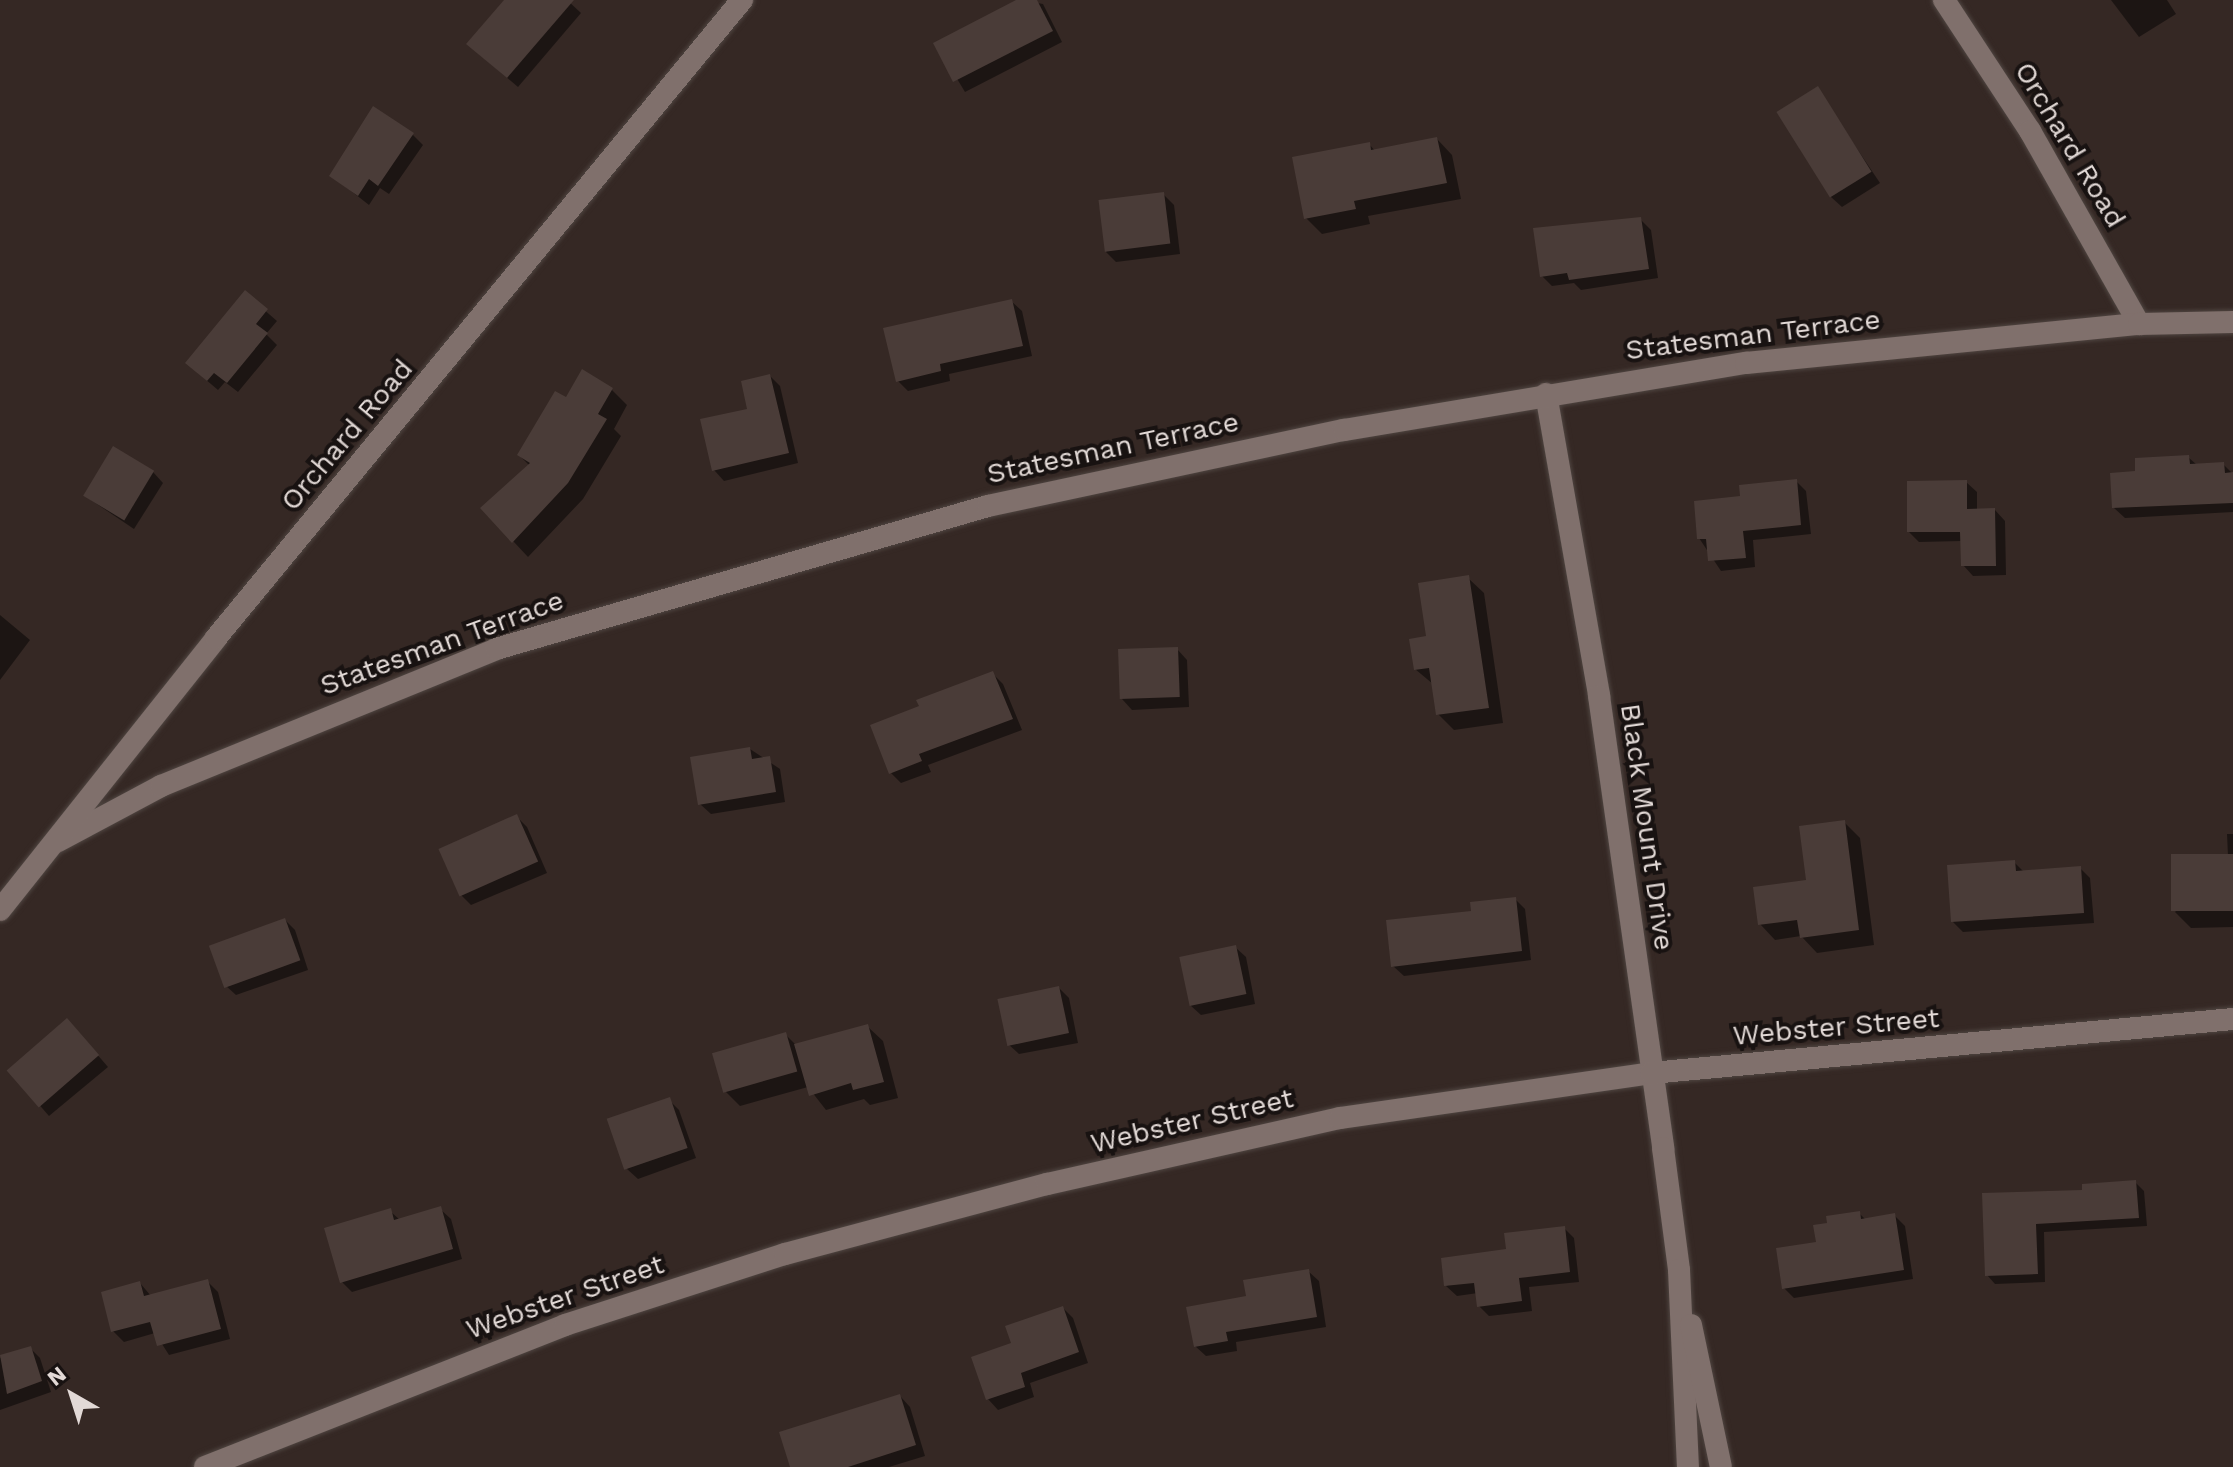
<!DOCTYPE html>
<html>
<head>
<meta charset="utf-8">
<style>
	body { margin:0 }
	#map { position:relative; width:2233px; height:1467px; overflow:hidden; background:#352824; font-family:"Work Sans",sans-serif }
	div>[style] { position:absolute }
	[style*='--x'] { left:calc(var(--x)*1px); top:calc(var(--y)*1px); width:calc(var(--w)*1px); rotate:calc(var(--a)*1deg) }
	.shadow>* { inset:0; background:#0007 }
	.building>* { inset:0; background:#4a3c38; transform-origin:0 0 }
	.roads { filter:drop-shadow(0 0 2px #4f4541) drop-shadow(0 0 2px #4f4541) }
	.minor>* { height:22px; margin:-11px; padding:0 11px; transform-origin:11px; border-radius:11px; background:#80706c }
	.tertiary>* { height:22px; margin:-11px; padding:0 11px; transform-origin:11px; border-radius:11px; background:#80706c }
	span { translate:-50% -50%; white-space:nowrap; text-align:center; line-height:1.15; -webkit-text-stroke:8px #181211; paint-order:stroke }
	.street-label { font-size:28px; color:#e2d9d6 }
	.north { position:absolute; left:32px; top:1355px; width:80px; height:80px; -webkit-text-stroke:6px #181211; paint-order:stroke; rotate:321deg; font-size:22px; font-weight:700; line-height:32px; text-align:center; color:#e2d9d6 }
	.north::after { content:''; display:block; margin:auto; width:28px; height:36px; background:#e2d9d6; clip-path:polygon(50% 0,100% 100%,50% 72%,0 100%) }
</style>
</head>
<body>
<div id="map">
	<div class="shadow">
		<div style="clip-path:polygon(507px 0,567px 0,581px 13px,518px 87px,479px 54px)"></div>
		<div style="clip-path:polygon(1021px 0,1043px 4px,1062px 42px,965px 92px,936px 44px)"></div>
		<div style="clip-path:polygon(2111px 0,2167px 0,2176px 14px,2139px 37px)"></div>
		<div style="clip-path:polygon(1817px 89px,1880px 183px,1842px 207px,1831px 197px)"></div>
		<div style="clip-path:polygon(413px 135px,423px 145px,389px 194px,380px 188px,369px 205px,332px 176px)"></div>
		<div style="clip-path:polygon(1437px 139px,1452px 155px,1461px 199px,1368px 216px,1370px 224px,1322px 234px,1306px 218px,1369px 144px,1376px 152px)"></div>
		<div style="clip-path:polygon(1163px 194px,1174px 205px,1180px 254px,1116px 262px,1106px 252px)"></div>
		<div style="clip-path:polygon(1640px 219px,1651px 230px,1658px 278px,1581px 290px,1574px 283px,1552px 286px,1542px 276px)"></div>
		<div style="clip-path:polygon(245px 293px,277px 321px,266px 334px,277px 345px,238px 392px,225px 382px,218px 390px,198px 373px)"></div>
		<div style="clip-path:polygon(1011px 301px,1022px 311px,1032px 356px,949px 374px,950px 381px,908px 391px,898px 381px)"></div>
		<div style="clip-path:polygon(770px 376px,780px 386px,798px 463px,724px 481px,714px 470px)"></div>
		<div style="clip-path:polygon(612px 390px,627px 405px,614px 429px,621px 436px,583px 499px,528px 557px,513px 541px,530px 466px,519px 455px,566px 400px)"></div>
		<div style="clip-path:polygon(2188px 457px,2197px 465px,2223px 464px,2233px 474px,2233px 512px,2125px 518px,2114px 508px)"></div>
		<div style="clip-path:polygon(153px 472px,163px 483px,134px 529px,85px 496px)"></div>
		<div style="clip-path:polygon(1796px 481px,1806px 491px,1811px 534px,1753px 540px,1755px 567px,1721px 571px,1699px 538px,1743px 498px)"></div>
		<div style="clip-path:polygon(1966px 482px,1977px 492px,1977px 511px,1995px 510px,2005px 521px,2006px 575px,1973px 576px,1963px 565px,1962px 541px,1919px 542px,1909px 532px)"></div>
		<div style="clip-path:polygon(1468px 578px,1484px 593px,1503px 723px,1454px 730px,1438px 714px,1433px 684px,1415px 669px,1428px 638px)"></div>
		<div style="clip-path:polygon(0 615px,30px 640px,0 680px)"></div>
		<div style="clip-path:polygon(1177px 649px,1187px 660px,1189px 707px,1132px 710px,1122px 699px)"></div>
		<div style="clip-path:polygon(993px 674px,1003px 684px,1022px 730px,928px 765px,931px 772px,901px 783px,891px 773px,921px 707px)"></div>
		<div style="clip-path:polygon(750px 749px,780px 769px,785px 802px,711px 814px,700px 804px)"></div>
		<div style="clip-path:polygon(516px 816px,527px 827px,547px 873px,471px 905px,461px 895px)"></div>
		<div style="clip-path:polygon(1844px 822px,1860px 838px,1874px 945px,1817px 953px,1801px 936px,1775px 940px,1760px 924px,1808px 882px)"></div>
		<div style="clip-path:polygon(2227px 834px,2233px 834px,2233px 927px,2191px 928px,2175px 912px,2228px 856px)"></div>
		<div style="clip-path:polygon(2014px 862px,2024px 872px,2080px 868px,2090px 878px,2094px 923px,1963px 932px,1953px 922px)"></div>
		<div style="clip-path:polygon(1515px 899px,1525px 909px,1531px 960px,1404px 976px,1393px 966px)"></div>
		<div style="clip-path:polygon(285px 920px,295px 930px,308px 970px,236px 995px,225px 985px)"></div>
		<div style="clip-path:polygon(1235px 947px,1246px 957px,1255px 1004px,1201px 1015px,1190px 1005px)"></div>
		<div style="clip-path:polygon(1059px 988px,1069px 998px,1078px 1043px,1019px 1054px,1008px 1044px)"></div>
		<div style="clip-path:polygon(867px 1026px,883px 1041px,898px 1098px,870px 1105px,864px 1099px,826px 1110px,808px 1087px,740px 1106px,724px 1090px,785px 1034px,796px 1045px)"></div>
		<div style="clip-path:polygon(77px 1031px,108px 1067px,49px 1116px,9px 1070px)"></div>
		<div style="clip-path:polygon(669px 1100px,679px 1110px,696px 1158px,638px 1179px,627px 1169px)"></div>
		<div style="clip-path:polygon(2135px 1182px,2144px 1191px,2147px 1226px,2044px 1232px,2045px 1282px,1995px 1284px,1987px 1275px,1984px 1194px,2084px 1192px)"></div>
		<div style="clip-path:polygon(440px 1209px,451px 1219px,462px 1259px,352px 1292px,342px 1282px,390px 1211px,400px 1220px)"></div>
		<div style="clip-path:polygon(1859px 1213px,1866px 1220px,1895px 1216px,1905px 1226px,1913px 1279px,1794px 1298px,1784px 1288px,1818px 1244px)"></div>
		<div style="clip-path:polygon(1564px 1228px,1574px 1238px,1579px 1282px,1529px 1287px,1532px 1311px,1489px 1316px,1479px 1306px,1478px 1293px,1457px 1296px,1446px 1286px)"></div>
		<div style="clip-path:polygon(1308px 1271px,1319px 1281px,1326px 1327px,1236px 1342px,1237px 1351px,1206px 1356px,1195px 1346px,1249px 1298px)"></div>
		<div style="clip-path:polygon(207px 1281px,218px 1292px,230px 1339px,169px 1355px,155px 1333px,124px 1342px,113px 1331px,103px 1293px,140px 1283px,151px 1296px)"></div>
		<div style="clip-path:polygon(1063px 1308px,1073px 1318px,1088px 1363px,1030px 1383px,1034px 1397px,998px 1410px,988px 1399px,1014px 1344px)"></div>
		<div style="clip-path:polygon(30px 1348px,40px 1358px,51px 1392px,0 1410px,0 1358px)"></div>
		<div style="clip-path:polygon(900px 1396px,910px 1407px,925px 1456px,889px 1467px,792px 1467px)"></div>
	</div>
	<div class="building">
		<div style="clip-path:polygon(504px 0,574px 0,507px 78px,466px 44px)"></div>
		<div style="clip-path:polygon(1016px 0,1037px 0,1053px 31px,953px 82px,933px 43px)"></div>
		<div style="left:1818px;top:86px;width:101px;height:49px;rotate:58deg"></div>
		<div style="clip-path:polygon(373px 106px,414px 133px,378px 186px,369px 179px,358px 196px,329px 176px)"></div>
		<div style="clip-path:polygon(1437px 137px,1447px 183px,1354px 201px,1356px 209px,1304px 219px,1292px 157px,1370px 142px,1371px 150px)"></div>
		<div style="left:1164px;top:192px;width:52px;height:66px;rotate:83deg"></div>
		<div style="clip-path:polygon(1641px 217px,1649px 269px,1569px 280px,1567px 273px,1540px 277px,1533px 228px)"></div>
		<div style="clip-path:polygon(245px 290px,268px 309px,256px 324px,268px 333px,227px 383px,214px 373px,207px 381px,185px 363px)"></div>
		<div style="clip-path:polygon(1012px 299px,1023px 346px,940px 364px,941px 371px,896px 382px,883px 328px)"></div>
		<div style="clip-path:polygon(582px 369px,613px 388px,598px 414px,607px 419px,568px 483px,512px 543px,480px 508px,530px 463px,517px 455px,555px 391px,566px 397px)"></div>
		<div style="clip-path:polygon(770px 374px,789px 453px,712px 471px,700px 419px,747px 409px,741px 381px)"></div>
		<div style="left:113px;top:446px;width:48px;height:58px;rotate:31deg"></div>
		<div style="clip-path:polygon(2189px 455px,2190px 464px,2224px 462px,2225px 473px,2233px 472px,2233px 503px,2112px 508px,2110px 473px,2135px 471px,2135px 458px)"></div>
		<div style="clip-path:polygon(1797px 479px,1801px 525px,1743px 531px,1746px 558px,1708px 561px,1706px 539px,1697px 539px,1694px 501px,1740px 496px,1739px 485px)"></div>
		<div style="clip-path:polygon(1967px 480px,1967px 509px,1995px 508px,1996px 566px,1961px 566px,1960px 532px,1907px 532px,1907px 481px)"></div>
		<div style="clip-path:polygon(1469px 575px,1489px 708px,1436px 715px,1429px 668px,1414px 670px,1409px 639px,1426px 636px,1418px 583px)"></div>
		<div style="left:1178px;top:647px;width:50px;height:60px;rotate:88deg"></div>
		<div style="clip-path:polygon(993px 671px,1013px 719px,919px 754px,922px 761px,889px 774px,870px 725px,919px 706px,916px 700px)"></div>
		<div style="clip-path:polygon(750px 747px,752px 759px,770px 756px,776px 792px,698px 805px,690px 757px)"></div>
		<div style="left:517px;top:814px;width:52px;height:86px;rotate:66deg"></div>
		<div style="clip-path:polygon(1845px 820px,1859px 930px,1800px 938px,1797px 920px,1758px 925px,1753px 887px,1806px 880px,1799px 826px)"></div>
		<div style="left:2233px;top:854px;width:57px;height:62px;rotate:90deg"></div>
		<div style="clip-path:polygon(2015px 860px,2016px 871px,2081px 866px,2084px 913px,1951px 922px,1947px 865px)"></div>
		<div style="clip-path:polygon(1516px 897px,1522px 951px,1391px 967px,1386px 920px,1471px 911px,1470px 902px)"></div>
		<div style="left:285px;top:918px;width:45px;height:81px;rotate:70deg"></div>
		<div style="left:1236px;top:945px;width:50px;height:58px;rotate:78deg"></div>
		<div style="left:1059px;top:986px;width:48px;height:63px;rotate:78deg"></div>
		<div style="left:67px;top:1018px;width:49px;height:80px;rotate:49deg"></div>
		<div style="clip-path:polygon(868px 1024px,884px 1082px,853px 1090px,851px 1083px,809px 1096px,794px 1044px)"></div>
		<div style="left:786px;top:1032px;width:41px;height:77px;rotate:74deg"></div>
		<div style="left:670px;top:1097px;width:54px;height:67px;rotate:71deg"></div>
		<div style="clip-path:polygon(2136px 1180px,2139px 1218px,2036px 1224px,2038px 1274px,1985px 1276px,1982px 1193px,2082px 1190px,2082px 1184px)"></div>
		<div style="clip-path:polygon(441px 1206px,453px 1249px,340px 1283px,324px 1228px,391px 1208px,394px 1220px)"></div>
		<div style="clip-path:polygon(1860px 1211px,1861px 1219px,1895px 1213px,1904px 1270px,1782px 1289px,1776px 1248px,1816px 1242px,1813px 1225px,1827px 1223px,1826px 1216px)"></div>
		<div style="clip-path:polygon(1565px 1226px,1570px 1272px,1519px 1278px,1522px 1301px,1477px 1307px,1474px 1283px,1444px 1286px,1441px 1258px,1506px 1249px,1504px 1233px)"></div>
		<div style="clip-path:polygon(1309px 1269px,1317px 1317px,1226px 1332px,1228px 1341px,1194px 1347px,1186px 1307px,1246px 1296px,1243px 1280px)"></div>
		<div style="clip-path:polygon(208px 1279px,221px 1329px,157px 1346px,150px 1322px,111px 1332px,101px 1292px,140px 1281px,144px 1296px)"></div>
		<div style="clip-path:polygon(1063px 1306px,1079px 1352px,1021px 1373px,1025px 1387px,986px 1400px,971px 1357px,1011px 1343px,1005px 1326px)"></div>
		<div style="clip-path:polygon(31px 1346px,42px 1381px,7px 1394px,0 1355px)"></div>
		<div style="clip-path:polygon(900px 1394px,916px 1445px,848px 1467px,790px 1467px,779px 1432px)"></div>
	</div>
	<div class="roads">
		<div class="minor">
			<div style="--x:1944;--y:0;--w:157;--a:56.7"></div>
			<div style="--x:2030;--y:131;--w:222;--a:60.5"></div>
			<div style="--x:1546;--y:394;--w:307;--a:80"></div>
			<div style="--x:1599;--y:696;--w:457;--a:81.9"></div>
			<div style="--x:1663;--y:1148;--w:123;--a:82.5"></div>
			<div style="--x:1679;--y:1270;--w:197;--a:87.4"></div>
			<div style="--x:58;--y:841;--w:117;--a:-28.1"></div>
			<div style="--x:161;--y:786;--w:362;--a:-22.2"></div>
			<div style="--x:496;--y:649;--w:512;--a:-16.21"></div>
			<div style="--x:988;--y:506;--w:364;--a:-12.1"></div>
			<div style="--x:1344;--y:430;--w:408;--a:-9.5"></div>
			<div style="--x:1746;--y:363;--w:395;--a:-5.7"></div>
			<div style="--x:2139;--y:324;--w:94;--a:-1.2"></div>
			<div style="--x:0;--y:910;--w:347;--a:-51.5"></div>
			<div style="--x:216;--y:638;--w:827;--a:-50.5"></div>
			<div style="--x:1691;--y:1325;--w:145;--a:78.1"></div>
		</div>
		<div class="tertiary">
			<div style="--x:205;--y:1467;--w:387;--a:-21.5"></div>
			<div style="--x:565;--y:1325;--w:231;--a:-17.9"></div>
			<div style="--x:785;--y:1254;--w:271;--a:-15"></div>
			<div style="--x:1047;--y:1184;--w:300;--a:-12.7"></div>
			<div style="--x:1340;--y:1118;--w:314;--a:-8.2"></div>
			<div style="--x:1651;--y:1073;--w:584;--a:-5.3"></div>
		</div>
	</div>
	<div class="street-label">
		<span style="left:2070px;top:145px;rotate:59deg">Orchard Road</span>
		<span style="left:1753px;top:335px;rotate:-7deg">Statesman Terrace</span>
		<span style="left:347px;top:435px;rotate:-50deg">Orchard Road</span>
		<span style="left:1113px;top:448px;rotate:-12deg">Statesman Terrace</span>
		<span style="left:442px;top:643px;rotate:-20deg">Statesman Terrace</span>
		<span style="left:1647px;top:827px;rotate:82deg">Black Mount Drive</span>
		<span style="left:1836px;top:1027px;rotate:-5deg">Webster Street</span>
		<span style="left:1192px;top:1121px;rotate:-13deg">Webster Street</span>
		<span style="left:565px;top:1297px;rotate:-19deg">Webster Street</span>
	</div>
	<div class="north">N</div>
</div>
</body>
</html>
